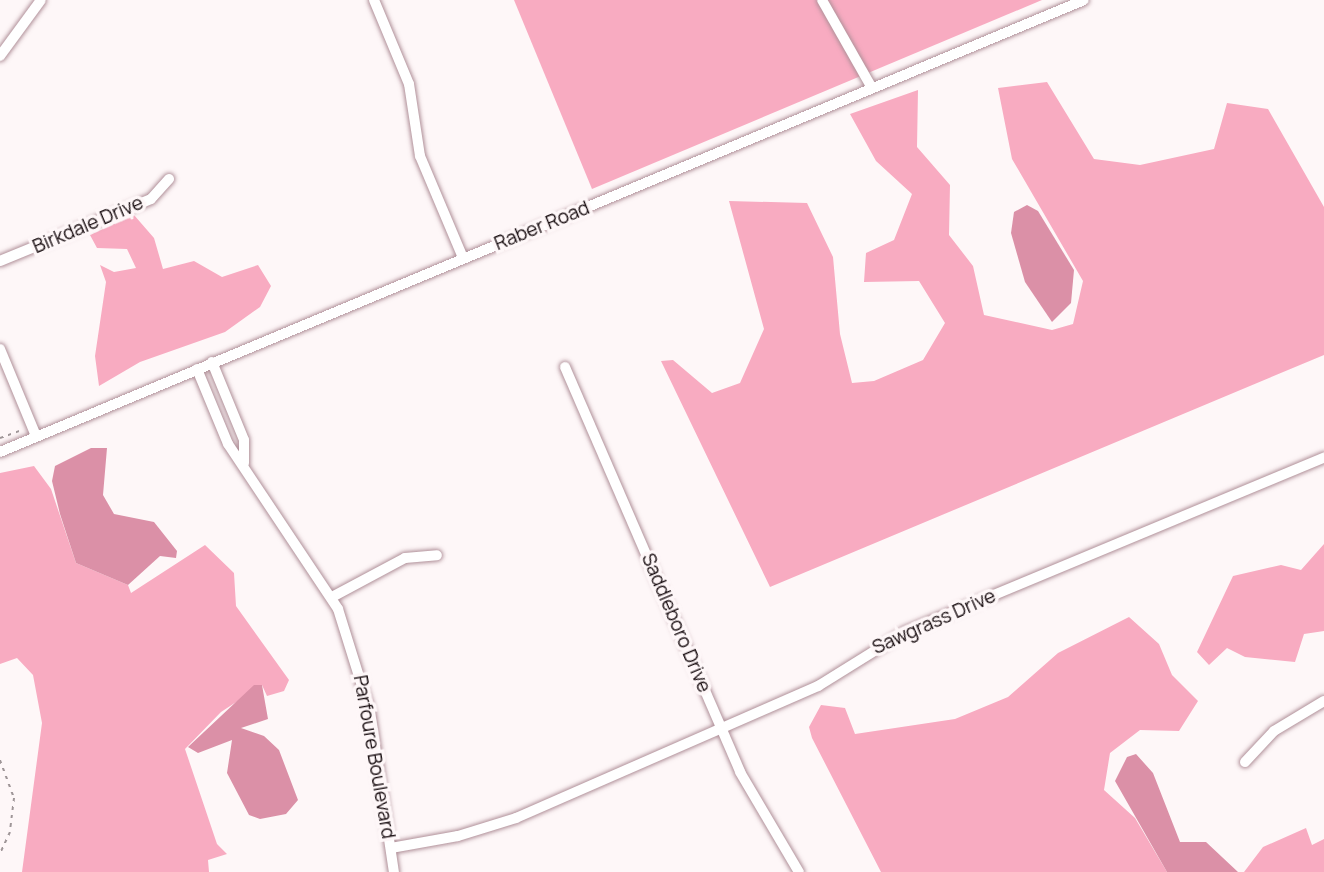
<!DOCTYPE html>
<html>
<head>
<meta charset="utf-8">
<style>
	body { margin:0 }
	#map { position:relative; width:1324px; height:872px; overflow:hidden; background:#fef7f8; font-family:Manrope,sans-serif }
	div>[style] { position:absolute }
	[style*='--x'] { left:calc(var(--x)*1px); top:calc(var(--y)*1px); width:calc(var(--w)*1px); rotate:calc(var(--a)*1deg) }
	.forest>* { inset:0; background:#f8abc1 }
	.water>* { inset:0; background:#db90a7 }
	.path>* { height:2px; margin-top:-1px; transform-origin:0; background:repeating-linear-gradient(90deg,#9f9698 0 3.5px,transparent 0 8.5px) }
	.roads { filter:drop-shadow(0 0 2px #b09099) drop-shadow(0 0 2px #b09099) }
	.minor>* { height:10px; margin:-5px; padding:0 5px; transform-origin:5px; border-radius:5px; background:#fff }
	span { translate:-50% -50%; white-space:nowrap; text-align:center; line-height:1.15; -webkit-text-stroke:7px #fef7f8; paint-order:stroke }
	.street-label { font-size:19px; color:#160b0e }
</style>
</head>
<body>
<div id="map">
	<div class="forest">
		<div style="clip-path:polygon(514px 0,1042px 0,592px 189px)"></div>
		<div style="clip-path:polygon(1047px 82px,1094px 159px,1140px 165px,1214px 149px,1227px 103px,1268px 109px,1324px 207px,1324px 355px,770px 587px,661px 361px,673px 360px,712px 393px,740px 383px,764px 329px,729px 201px,807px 203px,833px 257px,840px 334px,852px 383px,874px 381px,923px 360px,945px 323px,919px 281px,864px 282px,866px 253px,894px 240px,912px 194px,876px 161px,850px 114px,918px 90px,917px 147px,950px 185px,949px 235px,973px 266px,984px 315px,1052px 330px,1073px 324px,1083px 281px,1012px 159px,998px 88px)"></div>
		<div style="clip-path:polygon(134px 215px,154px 238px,163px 269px,194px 261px,222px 277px,258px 265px,271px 286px,260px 307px,225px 332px,140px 362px,99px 386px,95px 356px,106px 282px,100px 265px,114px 272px,136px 268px,127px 249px,97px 248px,90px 235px)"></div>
		<div style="clip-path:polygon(34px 466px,51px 489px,76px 563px,128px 585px,131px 593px,205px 545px,234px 573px,236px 606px,289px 680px,284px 691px,267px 696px,262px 685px,221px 712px,185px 749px,217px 844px,227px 854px,208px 860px,209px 872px,22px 872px,42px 723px,33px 675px,17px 658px,0 664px,0 473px)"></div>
		<div style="clip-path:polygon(1324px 544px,1324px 631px,1304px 634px,1295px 662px,1245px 657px,1227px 648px,1209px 665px,1197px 652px,1233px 576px,1281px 565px,1301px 570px)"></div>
		<div style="clip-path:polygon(1129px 617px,1159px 644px,1172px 675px,1198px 701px,1179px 731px,1140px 730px,1110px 753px,1104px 790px,1135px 818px,1167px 872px,881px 872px,812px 738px,809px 727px,821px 705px,845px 708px,855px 734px,955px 719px,1008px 697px,1058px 653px)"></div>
		<div style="clip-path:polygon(1306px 828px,1312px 845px,1324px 839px,1324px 872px,1244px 872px,1263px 847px)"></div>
	</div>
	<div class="water">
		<div style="clip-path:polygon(1027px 205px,1038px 211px,1074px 270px,1071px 303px,1052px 322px,1025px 282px,1011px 233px,1014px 212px)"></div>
		<div style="clip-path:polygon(91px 448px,107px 448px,103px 495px,114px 514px,154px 522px,177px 551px,176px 558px,160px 556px,128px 585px,76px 563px,60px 514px,52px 481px,55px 466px)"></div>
		<div style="clip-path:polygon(254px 685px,262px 685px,268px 719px,241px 728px,264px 736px,279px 750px,298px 800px,286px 814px,260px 819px,249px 815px,227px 773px,232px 740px,198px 753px,188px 747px)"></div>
		<div style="clip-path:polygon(1136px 754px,1153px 773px,1180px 842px,1206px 842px,1238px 872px,1167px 872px,1115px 781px,1127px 757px)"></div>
	</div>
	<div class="path">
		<div style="--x:0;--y:438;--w:23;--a:-20"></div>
		<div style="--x:0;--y:760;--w:40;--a:69.8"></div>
		<div style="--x:14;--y:798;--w:34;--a:97"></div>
		<div style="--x:10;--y:832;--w:23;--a:115"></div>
	</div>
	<div class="roads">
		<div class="minor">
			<div style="--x:374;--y:0;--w:91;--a:67.4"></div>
			<div style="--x:409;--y:84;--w:73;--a:81.3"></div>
			<div style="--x:420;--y:156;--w:111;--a:67.1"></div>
			<div style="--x:822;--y:0;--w:101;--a:60.4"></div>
			<div style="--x:0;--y:56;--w:69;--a:-53.8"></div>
			<div style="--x:0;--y:261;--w:163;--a:-22.3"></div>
			<div style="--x:151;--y:199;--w:27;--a:-48"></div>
			<div style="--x:0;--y:349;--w:94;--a:67.5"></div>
			<div style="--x:212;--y:362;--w:84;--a:67.7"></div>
			<div style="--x:244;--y:440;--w:23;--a:90"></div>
			<div style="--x:565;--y:367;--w:441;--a:66.6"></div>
			<div style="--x:740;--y:772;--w:116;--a:59.5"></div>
			<div style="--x:197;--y:369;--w:81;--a:67.5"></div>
			<div style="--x:228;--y:444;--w:198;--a:56.3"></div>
			<div style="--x:338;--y:609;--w:108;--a:72.7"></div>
			<div style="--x:370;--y:712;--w:162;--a:81.5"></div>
			<div style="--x:0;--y:452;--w:1174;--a:-22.63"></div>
			<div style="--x:332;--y:597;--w:83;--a:-28.1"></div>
			<div style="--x:405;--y:558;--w:32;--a:-5"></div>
			<div style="--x:1245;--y:762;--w:42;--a:-46.9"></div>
			<div style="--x:1274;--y:731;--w:58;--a:-31"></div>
			<div style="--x:391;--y:848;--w:68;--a:-10.2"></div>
			<div style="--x:458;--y:836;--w:61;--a:-17.2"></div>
			<div style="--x:516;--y:818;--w:330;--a:-23.6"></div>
			<div style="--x:818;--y:686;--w:102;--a:-31.8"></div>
			<div style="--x:905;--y:632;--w:454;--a:-22.6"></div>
		</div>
	</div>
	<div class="street-label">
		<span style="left:88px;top:225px;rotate:-23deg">Birkdale Drive</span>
		<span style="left:542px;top:226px;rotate:-22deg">Raber Road</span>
		<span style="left:934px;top:622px;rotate:-24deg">Sawgrass Drive</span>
		<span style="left:676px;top:623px;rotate:67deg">Saddleboro Drive</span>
		<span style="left:374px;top:757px;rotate:80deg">Parfoure Boulevard</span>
	</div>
</div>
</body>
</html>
